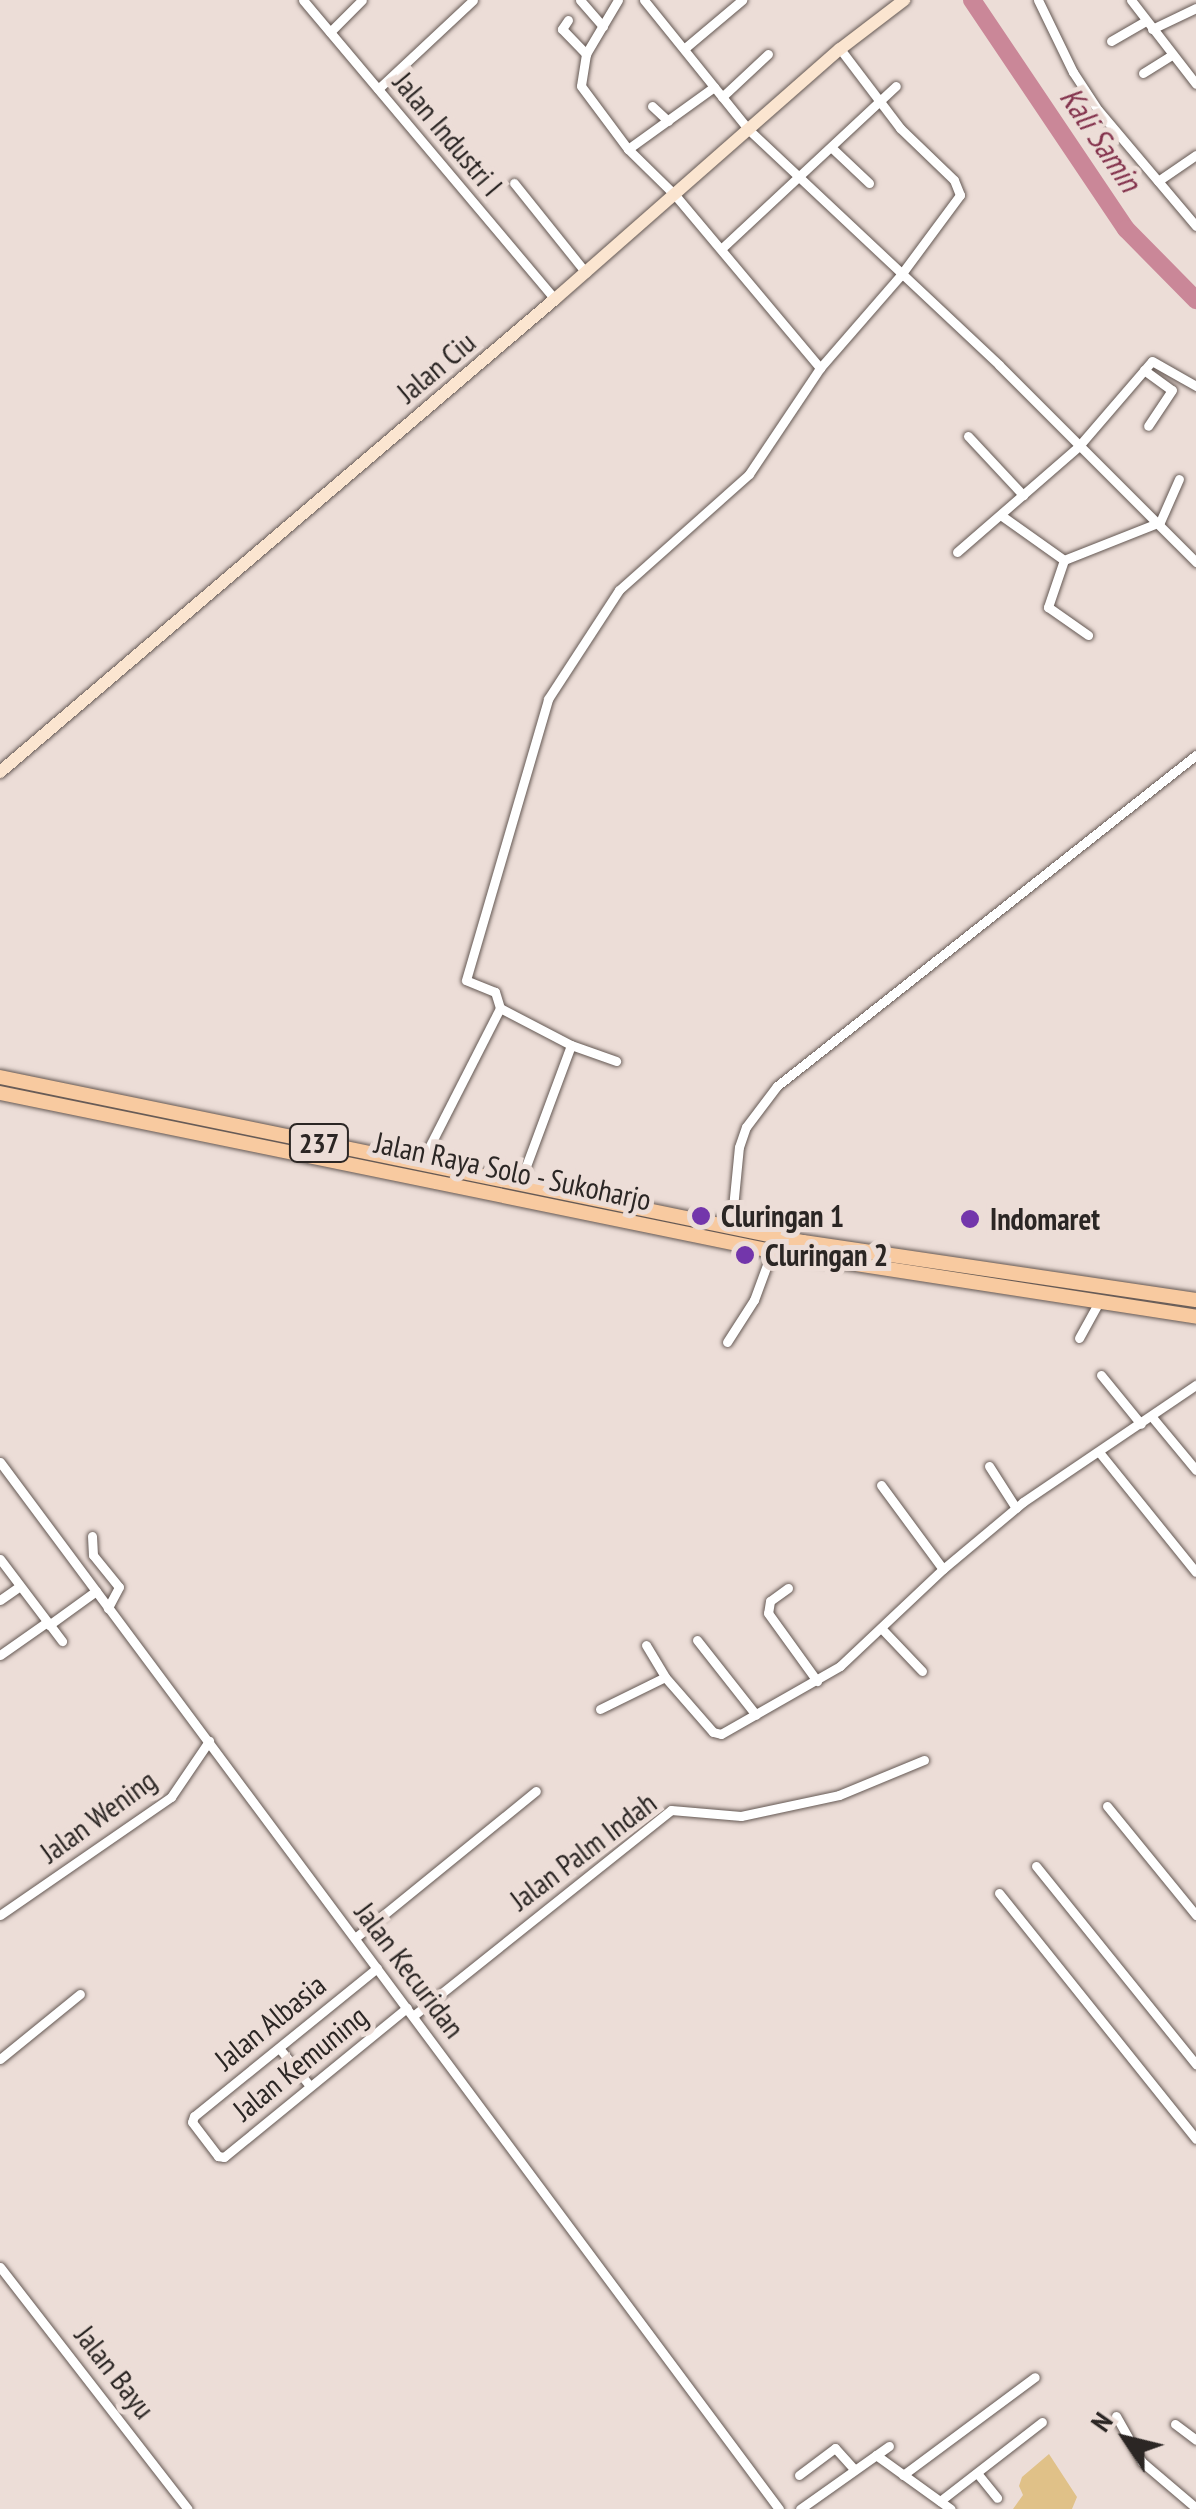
<!DOCTYPE html>
<html>
<head>
<meta charset="utf-8">
<style>
	body { margin:0 }
	#map { position:relative; width:1196px; height:2509px; overflow:hidden; background:#ecddd7; font-family:"PT Sans Narrow",sans-serif }
	div>[style] { position:absolute }
	[style*='--x'] { left:calc(var(--x)*1px); top:calc(var(--y)*1px); width:calc(var(--w)*1px); rotate:calc(var(--a)*1deg) }
	.green>* { inset:0; background:#e0c188 }
	.river>* { height:18px; margin:-9px; padding:0 9px; transform-origin:9px; border-radius:9px; background:#ca8798 }
	.roads { filter:drop-shadow(0 0 2px #645853) drop-shadow(0 0 2px #645853) }
	.street>* { height:9px; margin:-4.5px; padding:0 4.5px; transform-origin:4.5px; border-radius:4.5px; background:#fff }
	.secondary>* { height:12px; margin:-6px; padding:0 6px; transform-origin:6px; border-radius:6px; background:#fbe5d0 }
	.primary>* { height:14px; margin:-7px; padding:0 7px; transform-origin:7px; border-radius:7px; background:#f8caa0 }
	.dots>* { width:28px; height:28px; translate:-50% -50%; box-sizing:border-box; border:5px solid #ecddd7; border-radius:50% }
	span { translate:-50% -50%; white-space:nowrap; text-align:center; line-height:1.15; -webkit-text-stroke:10px #ecddd7; paint-order:stroke }
	.shield-label span { padding:2px 8px; background:#ecddd7; border:2px solid; border-radius:8px; -webkit-text-stroke-width:0 }
	.shield-label { font-size:28px; color:#2b2624; font-weight:700 }
	.street-label { font-size:30px; color:#2b2624 }
	.poi-label { font-size:30px; color:#2b2624; font-weight:700 }
	.left { translate:0 -50%; text-align:left }
	.water-label { font-size:32px; color:#84334d; font-style:italic }
	.north { position:absolute; left:1076px; top:2389px; width:100px; height:100px; -webkit-text-stroke:8px #ecddd7; paint-order:stroke; rotate:305deg; font-size:28px; font-weight:700; line-height:40px; text-align:center; color:#2b2624 }
	.north::after { content:''; display:block; margin:auto; width:35px; height:45px; background:#2b2624; clip-path:polygon(50% 0,100% 100%,50% 72%,0 100%) }
</style>
</head>
<body>
<div id="map">
	<div class="green">
		<div style="clip-path:polygon(1049px 2454px,1077px 2497px,1072px 2509px,1013px 2509px,1023px 2495px,1019px 2486px,1022px 2477px)"></div>
	</div>
	<div class="river">
		<div style="--x:972;--y:0;--w:276;--a:56.1"></div>
		<div style="--x:1126;--y:229;--w:100;--a:45.4"></div>
	</div>
	<div class="roads">
		<div class="street">
			<div style="--x:303;--y:0;--w:391;--a:49.9"></div>
			<div style="--x:580;--y:0;--w:35;--a:49"></div>
			<div style="--x:618;--y:0;--w:63;--a:120.7"></div>
			<div style="--x:586;--y:54;--w:32;--a:99"></div>
			<div style="--x:581;--y:86;--w:79;--a:53.3"></div>
			<div style="--x:628;--y:149;--w:66;--a:44.4"></div>
			<div style="--x:675;--y:195;--w:226;--a:50"></div>
			<div style="--x:644;--y:0;--w:167;--a:51.1"></div>
			<div style="--x:749;--y:130;--w:343;--a:43.2"></div>
			<div style="--x:999;--y:365;--w:279;--a:45"></div>
			<div style="--x:1038;--y:0;--w:80;--a:64.1"></div>
			<div style="--x:1073;--y:72;--w:45;--a:56.7"></div>
			<div style="--x:1098;--y:110;--w:152;--a:49.8"></div>
			<div style="--x:1131;--y:0;--w:106;--a:52.3"></div>
			<div style="--x:568;--y:20;--w:11;--a:124"></div>
			<div style="--x:562;--y:29;--w:35;--a:46"></div>
			<div style="--x:1152;--y:29;--w:49;--a:-25.5"></div>
			<div style="--x:330;--y:32;--w:45;--a:-45"></div>
			<div style="--x:1111;--y:41;--w:39;--a:-30"></div>
			<div style="--x:685;--y:48;--w:75;--a:-40.1"></div>
			<div style="--x:1143;--y:73;--w:34;--a:-32"></div>
			<div style="--x:378;--y:89;--w:130;--a:-43.1"></div>
			<div style="--x:722;--y:97;--w:63;--a:-43.1"></div>
			<div style="--x:652;--y:106;--w:22;--a:43"></div>
			<div style="--x:832;--y:148;--w:51;--a:43.4"></div>
			<div style="--x:628;--y:149;--w:106;--a:-35.8"></div>
			<div style="--x:1158;--y:181;--w:46;--a:-34.4"></div>
			<div style="--x:514;--y:183;--w:115;--a:51.3"></div>
			<div style="--x:721;--y:249;--w:239;--a:-43"></div>
			<div style="--x:1144;--y:370;--w:34;--a:36"></div>
			<div style="--x:1172;--y:390;--w:43;--a:123.7"></div>
			<div style="--x:968;--y:436;--w:81;--a:47"></div>
			<div style="--x:1002;--y:516;--w:76;--a:35.4"></div>
			<div style="--x:957;--y:552;--w:160;--a:-41"></div>
			<div style="--x:1078;--y:447;--w:113;--a:-49.3"></div>
			<div style="--x:1152;--y:361;--w:51;--a:29.6"></div>
			<div style="--x:1064;--y:560;--w:103;--a:-21.6"></div>
			<div style="--x:1160;--y:522;--w:47;--a:-66.2"></div>
			<div style="--x:1064;--y:560;--w:50;--a:108.8"></div>
			<div style="--x:1048;--y:607;--w:49;--a:35"></div>
			<div style="--x:500;--y:1008;--w:80;--a:27.5"></div>
			<div style="--x:571;--y:1045;--w:48;--a:19.6"></div>
			<div style="--x:420;--y:1165;--w:176;--a:-63"></div>
			<div style="--x:500;--y:1008;--w:17;--a:-107"></div>
			<div style="--x:495;--y:992;--w:31;--a:-158"></div>
			<div style="--x:466;--y:980;--w:293;--a:-73.7"></div>
			<div style="--x:548;--y:699;--w:130;--a:-56.9"></div>
			<div style="--x:619;--y:590;--w:174;--a:-41.7"></div>
			<div style="--x:749;--y:474;--w:128;--a:-56.2"></div>
			<div style="--x:820;--y:368;--w:122;--a:-49"></div>
			<div style="--x:900;--y:276;--w:101;--a:-53.5"></div>
			<div style="--x:960;--y:195;--w:16;--a:-112"></div>
			<div style="--x:954;--y:180;--w:75;--a:-136.1"></div>
			<div style="--x:900;--y:128;--w:99;--a:-127.2"></div>
			<div style="--x:519;--y:1185;--w:149;--a:-69.6"></div>
			<div style="--x:731;--y:1228;--w:81;--a:-84.4"></div>
			<div style="--x:739;--y:1147;--w:21;--a:-71"></div>
			<div style="--x:746;--y:1127;--w:51;--a:-52.9"></div>
			<div style="--x:777;--y:1086;--w:534;--a:-38.31"></div>
			<div style="--x:1079;--y:1338;--w:43;--a:-61.1"></div>
			<div style="--x:727;--y:1342;--w:50;--a:-57.3"></div>
			<div style="--x:754;--y:1300;--w:52;--a:-69.8"></div>
			<div style="--x:1101;--y:1375;--w:63;--a:50.8"></div>
			<div style="--x:1152;--y:1417;--w:69;--a:50.3"></div>
			<div style="--x:1099;--y:1452;--w:154;--a:51.1"></div>
			<div style="--x:0;--y:1462;--w:1305;--a:53.35"></div>
			<div style="--x:989;--y:1466;--w:50;--a:57.3"></div>
			<div style="--x:881;--y:1485;--w:104;--a:53.6"></div>
			<div style="--x:92;--y:1536;--w:19;--a:87"></div>
			<div style="--x:93;--y:1555;--w:41;--a:50.9"></div>
			<div style="--x:119;--y:1587;--w:24;--a:118"></div>
			<div style="--x:0;--y:1559;--w:103;--a:52.9"></div>
			<div style="--x:788;--y:1588;--w:22;--a:144"></div>
			<div style="--x:770;--y:1601;--w:12;--a:99"></div>
			<div style="--x:768;--y:1613;--w:84;--a:54.2"></div>
			<div style="--x:0;--y:1600;--w:24;--a:-35"></div>
			<div style="--x:49;--y:1625;--w:58;--a:-35.9"></div>
			<div style="--x:882;--y:1629;--w:58;--a:46.4"></div>
			<div style="--x:697;--y:1640;--w:95;--a:51.8"></div>
			<div style="--x:646;--y:1645;--w:37;--a:59"></div>
			<div style="--x:665;--y:1677;--w:73;--a:48.9"></div>
			<div style="--x:713;--y:1732;--w:8;--a:14"></div>
			<div style="--x:721;--y:1734;--w:137;--a:-29.7"></div>
			<div style="--x:840;--y:1666;--w:141;--a:-43.3"></div>
			<div style="--x:943;--y:1569;--w:104;--a:-39.9"></div>
			<div style="--x:1023;--y:1502;--w:209;--a:-34.1"></div>
			<div style="--x:0;--y:1655;--w:57;--a:-35.1"></div>
			<div style="--x:600;--y:1709;--w:72;--a:-26.2"></div>
			<div style="--x:1107;--y:1806;--w:141;--a:50.8"></div>
			<div style="--x:1036;--y:1866;--w:255;--a:51.1"></div>
			<div style="--x:999;--y:1893;--w:315;--a:51.3"></div>
			<div style="--x:0;--y:1915;--w:208;--a:-34.6"></div>
			<div style="--x:171;--y:1797;--w:68;--a:-55.8"></div>
			<div style="--x:355;--y:1938;--w:233;--a:-39.1"></div>
			<div style="--x:377;--y:1968;--w:235;--a:141"></div>
			<div style="--x:194;--y:2116;--w:6;--a:108"></div>
			<div style="--x:192;--y:2122;--w:43;--a:52.6"></div>
			<div style="--x:218;--y:2156;--w:6;--a:9"></div>
			<div style="--x:224;--y:2157;--w:236;--a:-39.2"></div>
			<div style="--x:413;--y:2016;--w:330;--a:-38.6"></div>
			<div style="--x:671;--y:1810;--w:70;--a:4.9"></div>
			<div style="--x:741;--y:1816;--w:100;--a:-12.1"></div>
			<div style="--x:839;--y:1795;--w:92;--a:-22.4"></div>
			<div style="--x:279;--y:2048;--w:49;--a:50.8"></div>
			<div style="--x:0;--y:2059;--w:103;--a:-39.1"></div>
			<div style="--x:0;--y:2267;--w:306;--a:52.2"></div>
			<div style="--x:1116;--y:2416;--w:53;--a:60.5"></div>
			<div style="--x:1142;--y:2462;--w:71;--a:40.4"></div>
			<div style="--x:1175;--y:2424;--w:26;--a:37"></div>
			<div style="--x:876;--y:2455;--w:92;--a:35.8"></div>
			<div style="--x:977;--y:2473;--w:32;--a:51"></div>
			<div style="--x:799;--y:2475;--w:45;--a:-36.9"></div>
			<div style="--x:835;--y:2448;--w:28;--a:48"></div>
			<div style="--x:903;--y:2475;--w:164;--a:-36.6"></div>
			<div style="--x:940;--y:2501;--w:129;--a:-37.8"></div>
			<div style="--x:800;--y:2509;--w:109;--a:-35.3"></div>
		</div>
		<div class="secondary">
			<div style="--x:0;--y:772;--w:729;--a:-40.44"></div>
			<div style="--x:555;--y:299;--w:379;--a:-41.3"></div>
			<div style="--x:840;--y:49;--w:81;--a:-37.4"></div>
		</div>
		<div class="primary">
			<div style="--x:0;--y:1077;--w:820;--a:11.61"></div>
			<div style="--x:803;--y:1242;--w:397;--a:8.4"></div>
			<div style="--x:0;--y:1093;--w:788;--a:11.57"></div>
			<div style="--x:772;--y:1251;--w:429;--a:8.8"></div>
		</div>
	</div>
	<div class="dots">
		<div style="left:701px;top:1216px;background:#7336ab"></div>
		<div style="left:970px;top:1219px;background:#7336ab"></div>
		<div style="left:745px;top:1255px;background:#7336ab"></div>
	</div>
	<div class="shield-label">
		<span style="left:319px;top:1143px">237</span>
	</div>
	<div class="street-label">
		<span style="left:448px;top:134px;rotate:50deg">Jalan Industri I</span>
		<span style="left:436px;top:367px;rotate:-40deg">Jalan Ciu</span>
		<span style="left:513px;top:1171px;rotate:12deg">Jalan Raya Solo - Sukoharjo</span>
		<span style="left:98px;top:1816px;rotate:-36deg">Jalan Wening</span>
		<span style="left:583px;top:1851px;rotate:-37deg">Jalan Palm Indah</span>
		<span style="left:410px;top:1970px;rotate:53deg">Jalan Kecuridan</span>
		<span style="left:270px;top:2022px;rotate:-39deg">Jalan Albasia</span>
		<span style="left:300px;top:2063px;rotate:-39deg">Jalan Kemuning</span>
		<span style="left:115px;top:2372px;rotate:52deg">Jalan Bayu</span>
	</div>
	<div class="poi-label">
		<span class="left" style="left:721px;top:1216px">Cluringan 1</span>
		<span class="left" style="left:990px;top:1219px">Indomaret</span>
		<span class="left" style="left:765px;top:1255px">Cluringan 2</span>
	</div>
	<div class="water-label">
		<span style="left:1101px;top:139px;rotate:56deg">Kali Samin</span>
	</div>
	<div class="north">N</div>
</div>
</body>
</html>
